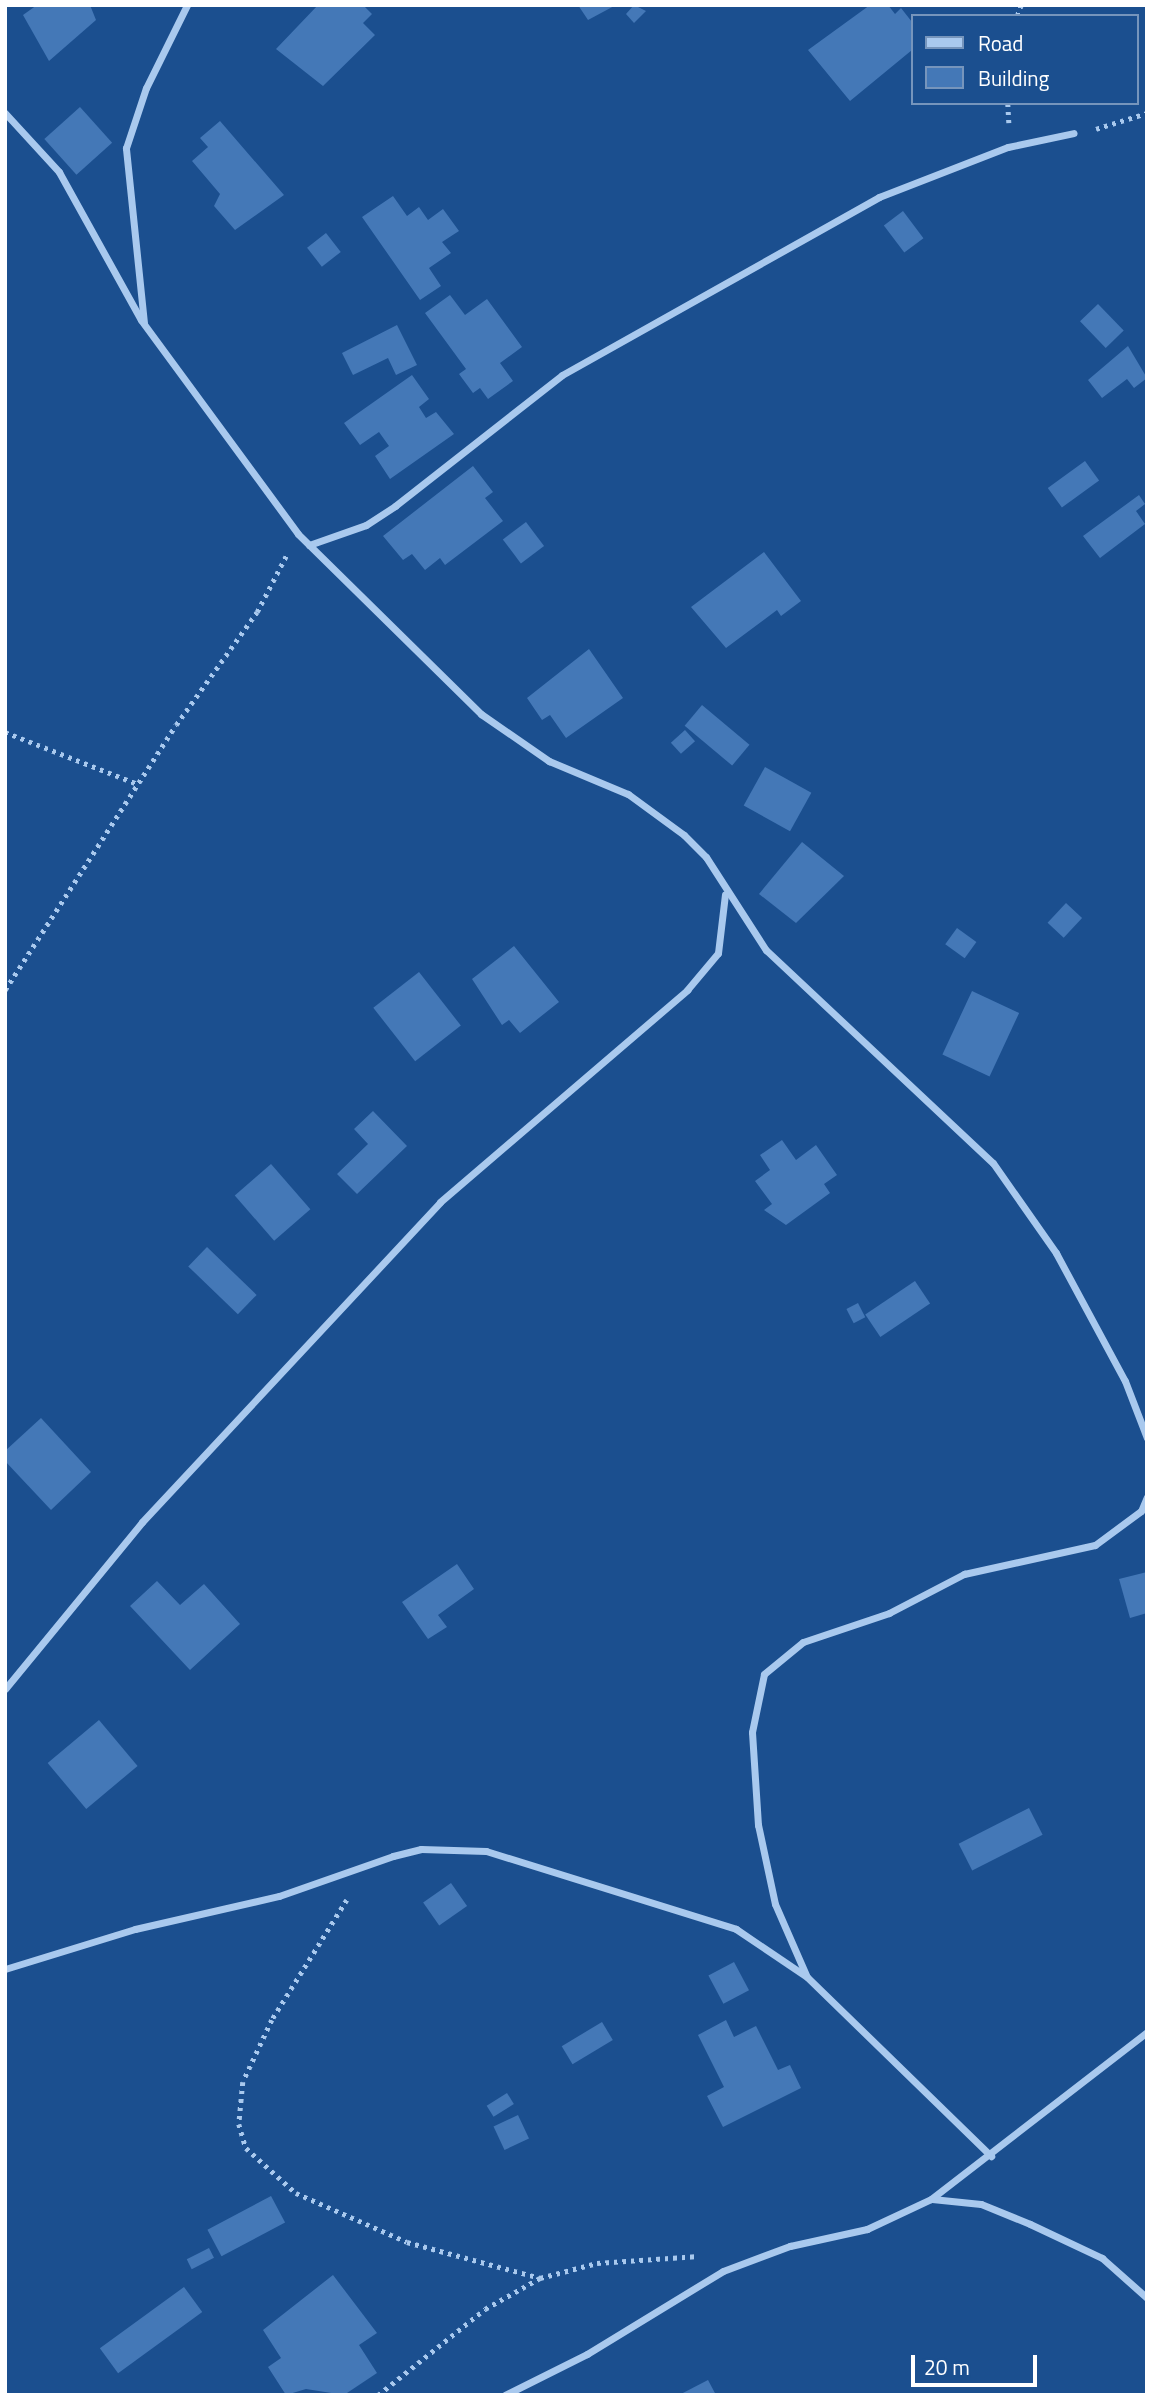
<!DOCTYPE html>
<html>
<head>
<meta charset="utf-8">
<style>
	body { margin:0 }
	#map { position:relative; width:1152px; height:2400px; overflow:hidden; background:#1b4f8f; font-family:"Titillium Web",sans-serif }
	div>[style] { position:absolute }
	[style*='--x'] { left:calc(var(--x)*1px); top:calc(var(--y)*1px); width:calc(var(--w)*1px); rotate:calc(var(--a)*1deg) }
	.building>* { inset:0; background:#4478b7; transform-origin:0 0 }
	.path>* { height:4.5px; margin-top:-2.25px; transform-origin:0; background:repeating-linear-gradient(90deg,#a9c9ee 0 3.5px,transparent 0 8.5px) }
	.street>* { height:7px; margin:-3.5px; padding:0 3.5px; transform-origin:3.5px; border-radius:3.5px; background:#a9c9ee }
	span { translate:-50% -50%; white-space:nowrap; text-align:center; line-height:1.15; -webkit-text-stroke:5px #1b4f8f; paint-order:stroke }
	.frame { position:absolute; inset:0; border:7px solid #fff; pointer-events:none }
	.legend { position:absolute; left:911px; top:14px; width:228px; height:91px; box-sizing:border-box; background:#1b4f8f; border:2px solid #7695bc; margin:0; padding:9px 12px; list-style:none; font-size:21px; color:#fff }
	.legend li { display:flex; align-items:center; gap:14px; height:35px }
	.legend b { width:35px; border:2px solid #7695bc }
	.scale { position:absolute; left:911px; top:2355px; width:126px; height:32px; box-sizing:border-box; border:4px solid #fff; border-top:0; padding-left:9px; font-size:21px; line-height:24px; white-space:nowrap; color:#fff; -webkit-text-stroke:5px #1b4f8f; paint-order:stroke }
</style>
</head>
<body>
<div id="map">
	<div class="building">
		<div style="clip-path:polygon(37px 5px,90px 5px,96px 20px,49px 61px,23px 15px)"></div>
		<div style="clip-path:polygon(318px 5px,363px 5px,372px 14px,363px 23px,375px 35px,323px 86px,276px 49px)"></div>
		<div style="clip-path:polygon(578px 5px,616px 5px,588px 20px)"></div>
		<div style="clip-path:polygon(634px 5px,646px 11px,634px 23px,626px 14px)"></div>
		<div style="clip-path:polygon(870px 5px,888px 5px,895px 14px,901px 8px,912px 22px,912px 50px,850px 101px,808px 50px)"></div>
		<div style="left:80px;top:107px;width:48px;height:48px;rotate:48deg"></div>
		<div style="clip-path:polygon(220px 121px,284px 195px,235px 230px,214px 206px,220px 194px,192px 161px,208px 147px,200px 138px)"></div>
		<div style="clip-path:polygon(393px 196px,407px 216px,419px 207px,428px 220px,443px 209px,459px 231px,442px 242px,451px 253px,429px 268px,441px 286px,420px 300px,362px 217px)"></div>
		<div style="left:903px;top:211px;width:34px;height:24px;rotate:53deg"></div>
		<div style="left:326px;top:233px;width:24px;height:24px;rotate:52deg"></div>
		<div style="clip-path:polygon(450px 295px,465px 315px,487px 299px,522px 347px,500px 363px,513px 381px,488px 399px,480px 388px,473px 393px,459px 374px,466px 369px,425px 313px)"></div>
		<div style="left:1098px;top:304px;width:37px;height:25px;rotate:46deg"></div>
		<div style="clip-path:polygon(397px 325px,417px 365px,396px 375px,388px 358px,353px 375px,342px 353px)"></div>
		<div style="clip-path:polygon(1128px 346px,1147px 378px,1134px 388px,1127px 379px,1102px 398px,1088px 380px)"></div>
		<div style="clip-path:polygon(412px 375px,429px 399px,419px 407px,426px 418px,436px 412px,454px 434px,390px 479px,375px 456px,389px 446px,379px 432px,360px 445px,344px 423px)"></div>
		<div style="left:1085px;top:461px;width:24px;height:46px;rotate:54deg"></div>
		<div style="clip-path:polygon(473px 466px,493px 492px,485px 498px,503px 521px,445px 565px,440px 558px,425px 570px,412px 554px,403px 560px,383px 536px)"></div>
		<div style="clip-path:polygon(1139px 495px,1145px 504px,1136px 511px,1145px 524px,1100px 558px,1083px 536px)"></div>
		<div style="left:526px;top:522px;width:30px;height:29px;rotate:53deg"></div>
		<div style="clip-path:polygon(764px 552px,801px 601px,781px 616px,777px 610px,726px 648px,691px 607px)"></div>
		<div style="clip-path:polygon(589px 649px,623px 698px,566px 738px,550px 715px,542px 720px,527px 698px)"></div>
		<div style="left:702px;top:705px;width:62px;height:27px;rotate:40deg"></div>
		<div style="left:685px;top:730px;width:15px;height:19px;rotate:48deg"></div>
		<div style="left:765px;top:767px;width:53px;height:44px;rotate:29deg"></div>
		<div style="clip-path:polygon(802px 842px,844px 876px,796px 923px,759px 894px)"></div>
		<div style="left:1066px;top:903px;width:22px;height:27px;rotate:43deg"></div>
		<div style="left:957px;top:928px;width:24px;height:20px;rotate:36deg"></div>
		<div style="clip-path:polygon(514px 946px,559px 1002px,520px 1033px,509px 1020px,502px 1025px,472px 979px)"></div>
		<div style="left:419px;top:972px;width:68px;height:58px;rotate:52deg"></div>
		<div style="left:972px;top:991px;width:52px;height:70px;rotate:25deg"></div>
		<div style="clip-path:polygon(373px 1111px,407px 1146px,357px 1194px,337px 1174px,368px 1144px,354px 1129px)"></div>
		<div style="clip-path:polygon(782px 1140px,796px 1160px,816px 1145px,837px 1175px,824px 1184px,830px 1193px,786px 1225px,764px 1210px,772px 1204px,755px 1181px,770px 1170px,760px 1155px)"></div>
		<div style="left:271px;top:1164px;width:60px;height:48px;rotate:49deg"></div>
		<div style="left:207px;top:1247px;width:69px;height:27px;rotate:44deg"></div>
		<div style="left:915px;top:1281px;width:27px;height:60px;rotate:56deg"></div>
		<div style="left:858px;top:1303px;width:16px;height:13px;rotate:63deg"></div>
		<div style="clip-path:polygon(41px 1418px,91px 1472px,51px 1510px,5px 1461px,5px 1451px)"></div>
		<div style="clip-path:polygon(457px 1564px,474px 1589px,438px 1615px,447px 1627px,428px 1639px,402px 1602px)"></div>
		<div style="clip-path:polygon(1147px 1572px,1147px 1613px,1130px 1618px,1119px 1579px)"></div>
		<div style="clip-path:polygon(157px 1581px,180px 1605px,204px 1584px,240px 1624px,190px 1670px,130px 1606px)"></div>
		<div style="left:99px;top:1720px;width:60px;height:67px;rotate:50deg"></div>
		<div style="left:1029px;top:1808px;width:30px;height:79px;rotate:63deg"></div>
		<div style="left:451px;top:1883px;width:28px;height:34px;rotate:55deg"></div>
		<div style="left:734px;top:1962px;width:32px;height:29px;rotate:62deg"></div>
		<div style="clip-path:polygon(726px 2020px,734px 2037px,756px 2026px,778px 2070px,790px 2065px,801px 2088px,723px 2127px,707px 2096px,724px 2087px,698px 2035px)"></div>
		<div style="left:602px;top:2022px;width:21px;height:47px;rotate:59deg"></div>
		<div style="left:507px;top:2093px;width:13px;height:24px;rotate:58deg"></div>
		<div style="left:518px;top:2115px;width:26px;height:27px;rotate:65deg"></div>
		<div style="left:271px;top:2196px;width:30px;height:72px;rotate:62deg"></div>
		<div style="left:209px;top:2248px;width:11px;height:25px;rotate:63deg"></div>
		<div style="clip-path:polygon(333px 2275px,377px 2333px,359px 2345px,377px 2373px,344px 2395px,306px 2389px,286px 2395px,268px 2367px,281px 2358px,263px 2330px)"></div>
		<div style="left:184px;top:2287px;width:31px;height:104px;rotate:54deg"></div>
		<div style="clip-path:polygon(708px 2380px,716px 2395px,679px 2395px)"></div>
	</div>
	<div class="path">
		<div style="--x:1017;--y:16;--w:12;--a:-70"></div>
		<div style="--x:1008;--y:103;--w:20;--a:87"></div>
		<div style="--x:1096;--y:129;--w:53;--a:-17.4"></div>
		<div style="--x:5;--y:732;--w:143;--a:21.4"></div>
		<div style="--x:5;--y:990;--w:315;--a:-57.2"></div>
		<div style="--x:176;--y:725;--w:139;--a:-54.4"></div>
		<div style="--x:257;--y:612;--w:63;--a:-62.6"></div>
		<div style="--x:347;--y:1900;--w:142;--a:122"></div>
		<div style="--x:272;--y:2020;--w:68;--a:115.1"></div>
		<div style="--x:243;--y:2082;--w:42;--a:95.4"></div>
		<div style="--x:239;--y:2124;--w:25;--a:74"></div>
		<div style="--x:246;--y:2148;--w:67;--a:42"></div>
		<div style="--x:296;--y:2193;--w:121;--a:23.8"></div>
		<div style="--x:407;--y:2242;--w:138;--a:15.1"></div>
		<div style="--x:378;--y:2395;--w:137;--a:-38.8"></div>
		<div style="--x:485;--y:2309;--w:63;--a:-29.4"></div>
		<div style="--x:540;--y:2278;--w:59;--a:-14.7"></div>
		<div style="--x:597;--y:2263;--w:102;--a:-3.9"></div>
	</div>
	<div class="street">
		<div style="--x:5;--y:113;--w:80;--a:47.5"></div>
		<div style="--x:59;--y:172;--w:169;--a:61"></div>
		<div style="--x:141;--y:320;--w:265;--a:53.7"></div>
		<div style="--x:298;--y:534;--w:257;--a:44.5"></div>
		<div style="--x:481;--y:714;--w:83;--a:34.7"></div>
		<div style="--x:549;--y:761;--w:86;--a:22.7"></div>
		<div style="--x:628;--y:794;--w:69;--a:36.2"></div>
		<div style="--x:684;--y:835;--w:31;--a:45"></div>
		<div style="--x:706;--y:857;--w:111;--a:57.2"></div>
		<div style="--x:766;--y:950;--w:311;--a:43.2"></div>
		<div style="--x:993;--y:1163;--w:110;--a:55"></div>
		<div style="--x:1056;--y:1253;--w:145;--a:61.7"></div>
		<div style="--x:1125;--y:1381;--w:61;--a:68.9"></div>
		<div style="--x:144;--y:323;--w:176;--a:-95.9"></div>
		<div style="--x:126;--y:148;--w:63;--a:-71.6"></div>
		<div style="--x:146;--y:88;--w:93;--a:-63.7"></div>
		<div style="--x:309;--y:545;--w:60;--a:-19.3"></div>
		<div style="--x:366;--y:525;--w:35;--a:-33"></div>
		<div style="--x:395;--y:506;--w:212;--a:-38.1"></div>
		<div style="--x:562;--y:375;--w:364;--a:-29.3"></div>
		<div style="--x:879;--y:197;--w:138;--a:-21.2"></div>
		<div style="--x:1008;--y:147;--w:67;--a:-12"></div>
		<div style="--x:5;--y:1689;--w:216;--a:-50.6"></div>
		<div style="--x:142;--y:1522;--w:437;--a:-47"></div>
		<div style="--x:440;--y:1202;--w:326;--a:-40.6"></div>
		<div style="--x:687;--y:990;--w:48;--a:-50"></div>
		<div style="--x:718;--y:953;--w:59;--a:-83.2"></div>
		<div style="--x:5;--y:1969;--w:136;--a:-17.1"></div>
		<div style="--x:135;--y:1929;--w:148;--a:-12.9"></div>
		<div style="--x:279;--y:1896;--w:121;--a:-19.3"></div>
		<div style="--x:393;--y:1856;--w:29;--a:-14"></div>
		<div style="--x:421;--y:1849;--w:65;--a:1.8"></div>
		<div style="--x:486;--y:1851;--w:262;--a:17.3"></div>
		<div style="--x:736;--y:1929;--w:86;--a:34.1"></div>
		<div style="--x:807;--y:1977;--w:257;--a:44.2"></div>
		<div style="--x:806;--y:1975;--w:77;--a:-113.6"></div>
		<div style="--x:775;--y:1904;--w:81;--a:-102.1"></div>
		<div style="--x:758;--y:1825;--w:93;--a:-93.7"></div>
		<div style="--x:752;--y:1732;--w:59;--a:-78.3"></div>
		<div style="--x:764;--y:1674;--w:50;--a:-39.4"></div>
		<div style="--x:803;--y:1642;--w:91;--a:-18.6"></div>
		<div style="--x:889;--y:1613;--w:85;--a:-27.5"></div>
		<div style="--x:964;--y:1574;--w:134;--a:-12.5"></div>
		<div style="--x:1095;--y:1545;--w:57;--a:-36.5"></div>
		<div style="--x:1141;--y:1511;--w:15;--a:-67"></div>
		<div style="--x:932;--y:2199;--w:49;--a:5.8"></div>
		<div style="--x:981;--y:2204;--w:53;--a:22.2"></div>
		<div style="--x:1030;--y:2224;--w:80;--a:25.3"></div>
		<div style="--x:1102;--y:2258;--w:60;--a:41.6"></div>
		<div style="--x:505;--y:2395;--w:92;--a:-26.6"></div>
		<div style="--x:587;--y:2354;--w:159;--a:-31.4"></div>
		<div style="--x:723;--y:2271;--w:72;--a:-20.5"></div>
		<div style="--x:790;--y:2246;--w:79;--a:-12.4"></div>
		<div style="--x:867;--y:2229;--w:71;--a:-25.1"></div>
		<div style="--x:931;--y:2199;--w:273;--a:-37.7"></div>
	</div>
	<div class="frame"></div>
	<ul class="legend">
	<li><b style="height:9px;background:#a9c9ee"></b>Road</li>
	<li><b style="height:19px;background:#4478b7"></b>Building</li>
	</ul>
	<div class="scale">20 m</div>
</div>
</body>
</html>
